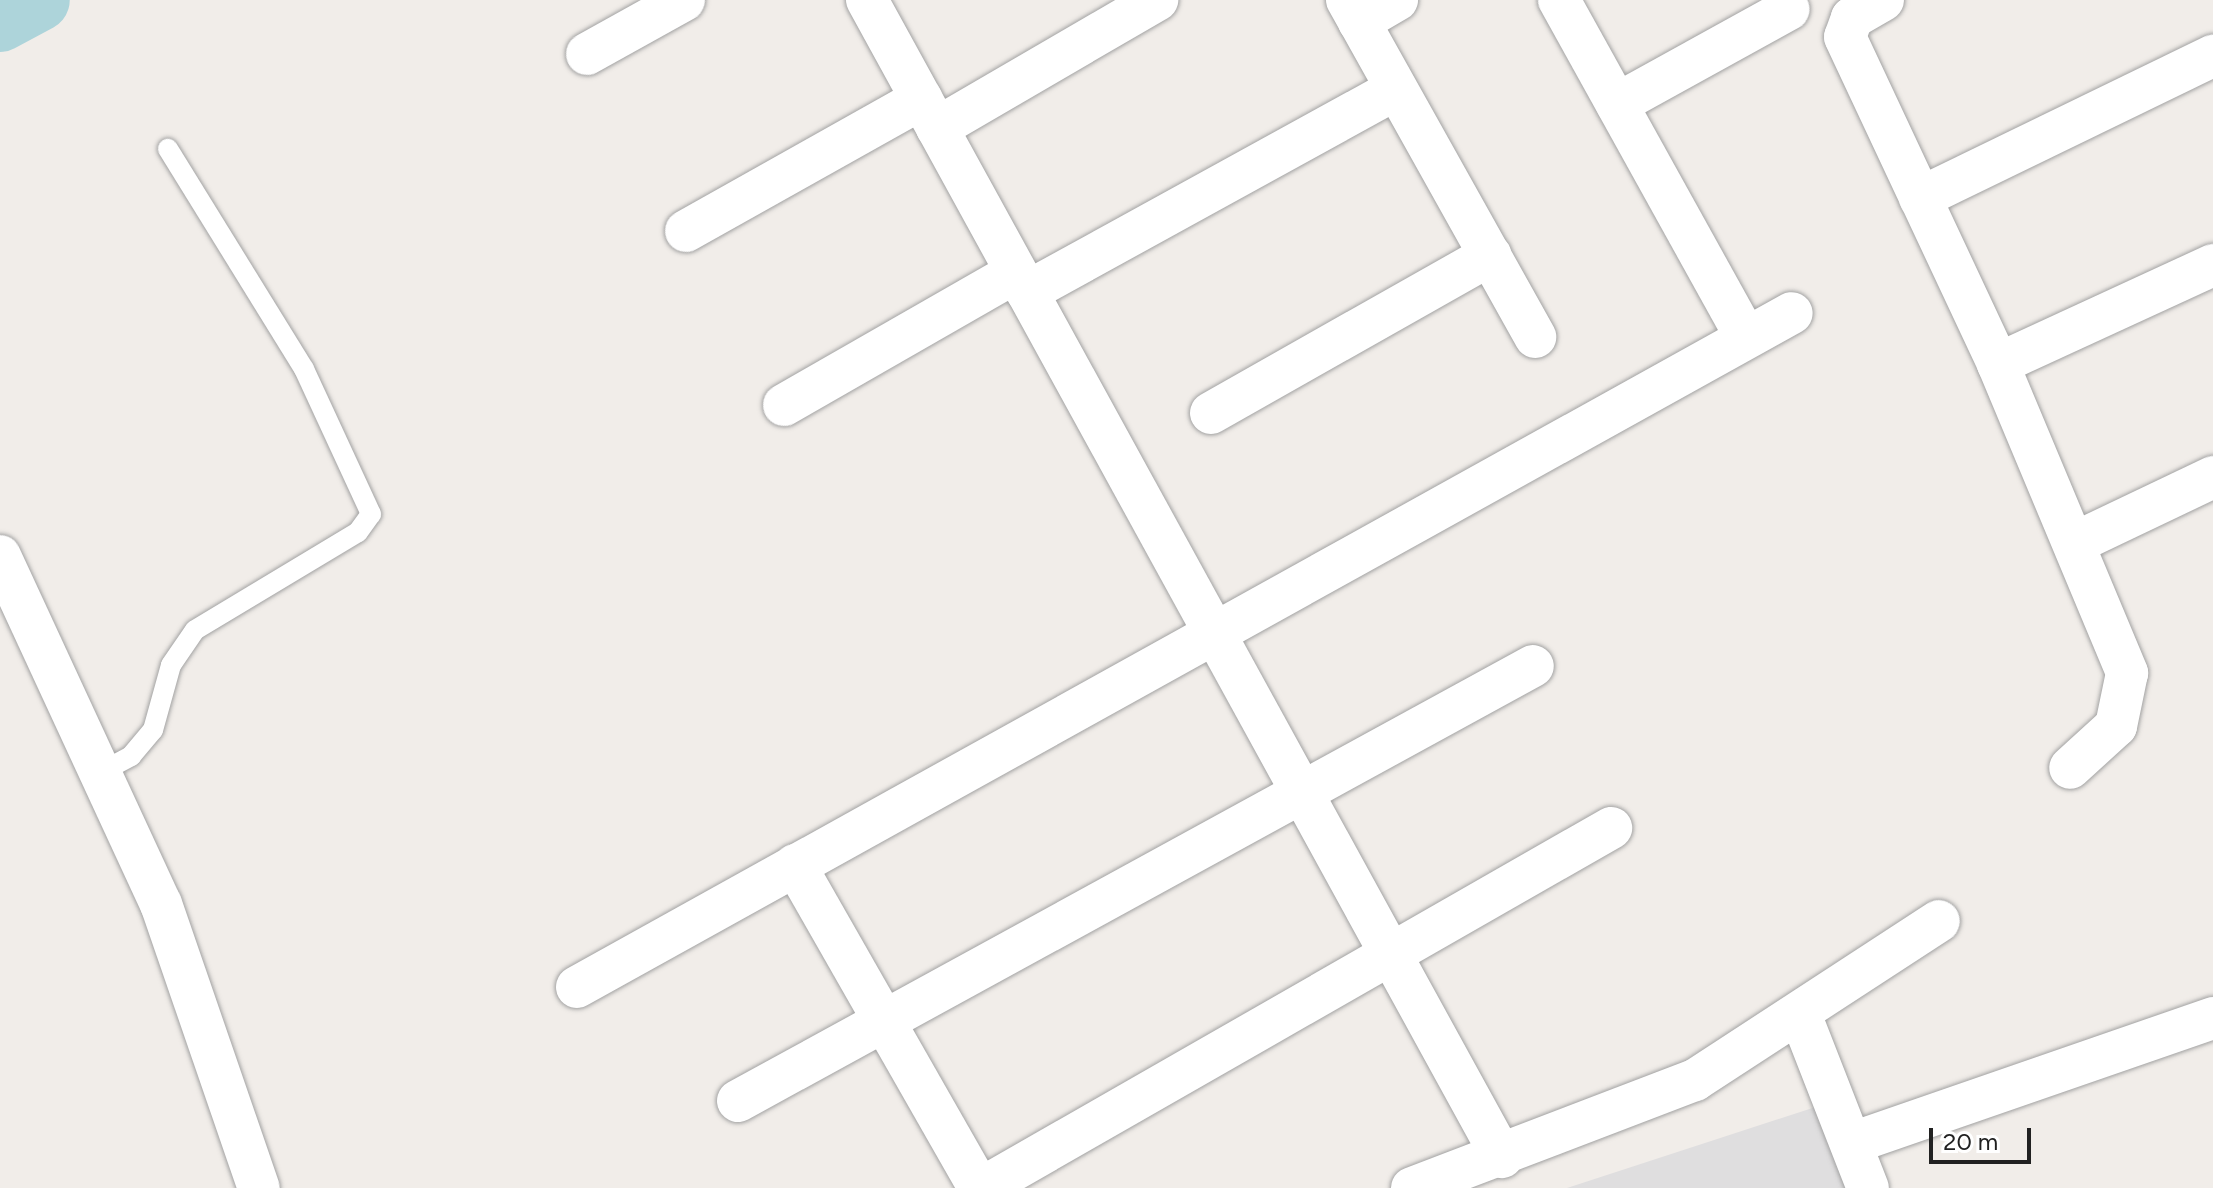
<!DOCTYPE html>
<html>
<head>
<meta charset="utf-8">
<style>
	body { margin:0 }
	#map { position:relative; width:2213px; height:1188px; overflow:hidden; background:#f1ede9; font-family:Figtree,sans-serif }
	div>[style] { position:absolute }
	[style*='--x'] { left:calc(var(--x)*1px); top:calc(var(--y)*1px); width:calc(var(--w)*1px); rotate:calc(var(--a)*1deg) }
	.residential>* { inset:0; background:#dfdedf }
	.river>* { height:62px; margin:-31px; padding:0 31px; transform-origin:31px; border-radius:31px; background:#add4da }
	.roads { filter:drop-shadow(0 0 2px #a2a2a2) drop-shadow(0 0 2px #a2a2a2) }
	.lane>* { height:20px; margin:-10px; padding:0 10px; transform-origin:10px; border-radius:10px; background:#fff }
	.street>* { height:42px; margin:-21px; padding:0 21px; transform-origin:21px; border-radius:21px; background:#fff }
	span { translate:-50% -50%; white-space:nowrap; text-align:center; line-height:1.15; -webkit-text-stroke:8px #fff; paint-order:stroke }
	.scale { position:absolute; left:1929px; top:1128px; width:102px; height:36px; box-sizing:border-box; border:4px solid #212121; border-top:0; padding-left:10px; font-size:24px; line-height:28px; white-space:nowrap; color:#212121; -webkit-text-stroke:6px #fff; paint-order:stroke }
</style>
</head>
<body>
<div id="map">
	<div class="residential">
		<div style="clip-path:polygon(1837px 1100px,1859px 1188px,1567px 1188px)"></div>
	</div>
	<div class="river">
		<div style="--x:0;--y:21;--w:44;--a:-28.3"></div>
	</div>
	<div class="roads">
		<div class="lane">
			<div style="--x:105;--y:770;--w:30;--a:-28"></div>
			<div style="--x:131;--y:756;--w:34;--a:-50"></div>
			<div style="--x:153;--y:730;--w:67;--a:-74.5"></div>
			<div style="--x:171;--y:665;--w:42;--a:-55.6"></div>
			<div style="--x:195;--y:630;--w:190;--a:-31"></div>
			<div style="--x:358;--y:532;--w:22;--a:-54"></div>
			<div style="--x:371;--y:514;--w:160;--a:-114.8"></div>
			<div style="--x:304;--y:369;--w:259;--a:-121.7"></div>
		</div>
		<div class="street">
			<div style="--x:867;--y:0;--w:1320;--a:61.24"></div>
			<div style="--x:1347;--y:0;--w:386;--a:60.8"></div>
			<div style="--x:1559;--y:0;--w:385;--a:61"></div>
			<div style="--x:1883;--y:0;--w:36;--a:150"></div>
			<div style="--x:1852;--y:18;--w:20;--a:110"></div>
			<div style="--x:1845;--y:37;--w:361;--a:64.9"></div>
			<div style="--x:1998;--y:364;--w:335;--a:67.3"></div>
			<div style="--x:2127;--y:673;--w:54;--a:101.7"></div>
			<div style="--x:2116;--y:726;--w:62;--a:137.6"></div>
			<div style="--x:1359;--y:22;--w:44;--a:-30.1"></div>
			<div style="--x:587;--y:54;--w:111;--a:-29.1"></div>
			<div style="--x:1617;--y:104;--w:196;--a:-28.9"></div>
			<div style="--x:937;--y:128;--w:255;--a:-30.2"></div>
			<div style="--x:1920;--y:198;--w:326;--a:-25.9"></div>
			<div style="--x:686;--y:231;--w:270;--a:-29.3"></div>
			<div style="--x:1027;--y:292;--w:421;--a:-28.8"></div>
			<div style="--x:1998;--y:364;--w:237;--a:-24.7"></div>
			<div style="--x:784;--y:405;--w:267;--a:-29.8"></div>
			<div style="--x:1211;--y:413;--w:321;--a:-29.5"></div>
			<div style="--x:2077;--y:542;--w:151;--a:-25.5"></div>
			<div style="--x:0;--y:556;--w:383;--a:65.2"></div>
			<div style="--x:161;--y:904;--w:300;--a:71"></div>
			<div style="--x:795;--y:865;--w:372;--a:60.3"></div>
			<div style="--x:577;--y:987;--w:1389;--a:-29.02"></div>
			<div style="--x:1800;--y:1014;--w:187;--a:68.7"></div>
			<div style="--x:738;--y:1101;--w:906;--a:-28.69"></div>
			<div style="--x:1855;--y:1142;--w:379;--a:-19.1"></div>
			<div style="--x:982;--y:1188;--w:725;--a:-29.78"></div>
			<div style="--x:1412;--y:1188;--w:303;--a:-20.9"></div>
			<div style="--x:1695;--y:1080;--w:291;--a:-33.1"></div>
		</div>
	</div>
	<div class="scale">20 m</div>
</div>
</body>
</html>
